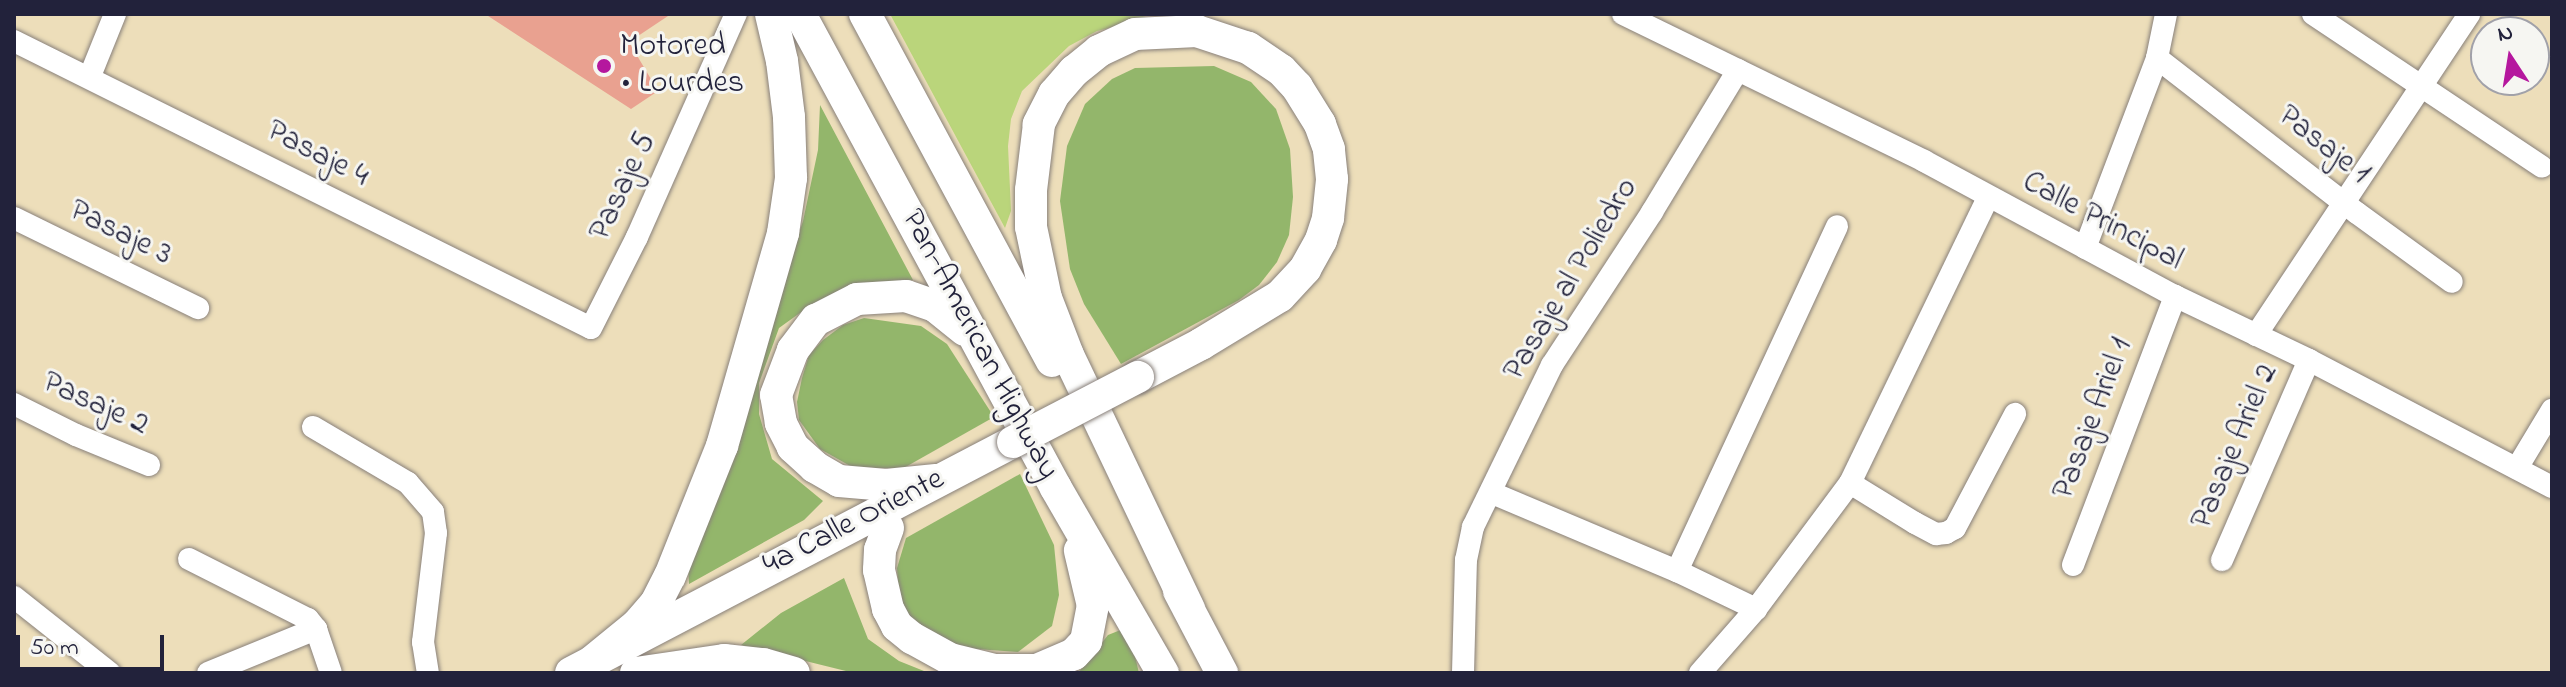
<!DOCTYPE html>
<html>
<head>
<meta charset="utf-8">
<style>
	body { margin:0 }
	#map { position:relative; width:2566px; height:687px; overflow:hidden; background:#eddeba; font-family:"Indie Flower",sans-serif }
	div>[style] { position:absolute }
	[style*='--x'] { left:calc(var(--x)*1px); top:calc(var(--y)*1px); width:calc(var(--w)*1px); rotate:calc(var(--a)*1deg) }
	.green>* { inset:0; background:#bad57b }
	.forest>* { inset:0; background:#93b66b }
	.building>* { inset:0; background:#e9a190 }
	.roads { filter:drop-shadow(0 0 2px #88807a) drop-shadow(0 0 2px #88807a) }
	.minor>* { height:22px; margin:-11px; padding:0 11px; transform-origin:11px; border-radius:11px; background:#fff }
	.highway>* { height:32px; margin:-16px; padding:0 16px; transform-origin:16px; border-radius:16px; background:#fff }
	.bridges { filter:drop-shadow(0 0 2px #88807a) drop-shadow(0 0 2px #88807a) }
	.highway-bridge>* { height:32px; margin:-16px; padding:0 16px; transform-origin:16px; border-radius:16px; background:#fff }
	.dots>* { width:22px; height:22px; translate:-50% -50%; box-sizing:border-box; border:4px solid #f6f6f2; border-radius:50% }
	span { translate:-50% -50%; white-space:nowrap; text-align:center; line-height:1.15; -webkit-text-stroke:6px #f6f6f2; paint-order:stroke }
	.poi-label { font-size:32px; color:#22223b }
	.left { translate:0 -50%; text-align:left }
	.street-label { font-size:32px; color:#22223b }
	.frame { position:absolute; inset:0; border:16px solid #22223b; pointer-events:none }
	.north { position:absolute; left:2470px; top:16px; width:80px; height:80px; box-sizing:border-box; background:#f6f6f2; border:2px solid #a1a1a9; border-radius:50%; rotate:348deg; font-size:22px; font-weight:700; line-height:32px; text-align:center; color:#22223b }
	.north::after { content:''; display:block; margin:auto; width:28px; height:36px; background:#b5179e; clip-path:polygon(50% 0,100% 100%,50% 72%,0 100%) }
	.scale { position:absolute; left:16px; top:635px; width:148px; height:36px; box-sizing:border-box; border:4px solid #22223b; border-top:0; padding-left:10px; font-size:24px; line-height:28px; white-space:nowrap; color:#22223b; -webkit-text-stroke:6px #f6f6f2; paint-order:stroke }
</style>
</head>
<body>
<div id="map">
	<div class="green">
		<div style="clip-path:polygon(890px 14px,1136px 14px,1149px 18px,1097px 31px,1069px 46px,1022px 91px,1011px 119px,1008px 146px,1011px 211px,1005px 228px)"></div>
	</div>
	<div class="forest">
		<div style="clip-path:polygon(1214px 66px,1251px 82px,1276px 109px,1290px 149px,1293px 197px,1289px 235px,1277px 262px,1259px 285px,1239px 300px,1121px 364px,1084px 304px,1070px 269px,1060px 201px,1067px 146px,1085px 104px,1112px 79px,1135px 68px)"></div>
		<div style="clip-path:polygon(820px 105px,913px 280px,849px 289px,811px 305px,779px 328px,759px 383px,759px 414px,772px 459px,823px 501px,804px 520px,689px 584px,688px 565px,803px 221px,818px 150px)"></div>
		<div style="clip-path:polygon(864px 318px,921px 326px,947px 344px,994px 417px,902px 469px,852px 467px,820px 449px,799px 420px,797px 402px,802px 378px,809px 355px,823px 340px,843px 325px)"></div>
		<div style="clip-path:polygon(1020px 474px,1054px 545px,1059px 595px,1052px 626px,1018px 652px,948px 647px,906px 617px,899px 598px,897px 568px,906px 538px)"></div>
		<div style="clip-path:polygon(844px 578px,868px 639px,899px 661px,929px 673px,854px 673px,741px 645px,781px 613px)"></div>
		<div style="clip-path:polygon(1128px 627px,1139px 673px,1078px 673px,1108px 635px)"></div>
	</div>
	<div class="building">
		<div style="clip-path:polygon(485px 14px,671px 14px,629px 42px,658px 91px,631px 109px)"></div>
	</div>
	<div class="roads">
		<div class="minor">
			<div style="--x:1623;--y:14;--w:335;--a:26"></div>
			<div style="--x:1924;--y:161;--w:285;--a:28.3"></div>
			<div style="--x:2175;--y:296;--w:148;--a:25.5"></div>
			<div style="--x:2309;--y:360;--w:274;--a:27.6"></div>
			<div style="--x:2313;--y:14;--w:275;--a:33.7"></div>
			<div style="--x:14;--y:41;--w:644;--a:26.45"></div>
			<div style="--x:591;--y:328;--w:102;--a:-63.2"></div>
			<div style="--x:637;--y:237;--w:244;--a:-66.1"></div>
			<div style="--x:2157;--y:58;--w:253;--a:37.8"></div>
			<div style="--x:2357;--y:213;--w:117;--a:36"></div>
			<div style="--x:90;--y:76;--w:67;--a:-68"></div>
			<div style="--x:14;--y:218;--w:205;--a:26.1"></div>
			<div style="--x:2085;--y:248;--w:203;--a:-69.2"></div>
			<div style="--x:2157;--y:58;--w:45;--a:-78.4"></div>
			<div style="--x:2256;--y:335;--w:385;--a:-56.4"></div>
			<div style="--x:14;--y:404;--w:69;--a:26.6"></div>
			<div style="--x:76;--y:435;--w:79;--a:22.3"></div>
			<div style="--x:313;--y:427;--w:110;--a:30.5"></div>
			<div style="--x:408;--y:483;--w:38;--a:49"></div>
			<div style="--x:433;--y:512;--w:21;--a:82"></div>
			<div style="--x:436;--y:533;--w:110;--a:96.8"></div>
			<div style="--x:423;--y:642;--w:31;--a:81"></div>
			<div style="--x:2517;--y:468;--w:68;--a:-58.9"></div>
			<div style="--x:1850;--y:483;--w:76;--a:31.6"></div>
			<div style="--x:1915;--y:523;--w:24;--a:28"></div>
			<div style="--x:1936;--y:534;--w:10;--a:-6"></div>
			<div style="--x:1946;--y:533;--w:10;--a:-29"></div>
			<div style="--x:1955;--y:528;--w:129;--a:-62.2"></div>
			<div style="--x:1492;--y:493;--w:201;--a:22.9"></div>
			<div style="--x:1677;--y:571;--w:88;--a:25.7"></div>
			<div style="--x:189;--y:559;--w:133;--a:26.8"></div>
			<div style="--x:308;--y:619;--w:13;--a:51"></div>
			<div style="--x:2222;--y:560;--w:218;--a:-66.5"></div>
			<div style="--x:2073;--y:565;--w:288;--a:-69.2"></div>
			<div style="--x:1677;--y:571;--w:380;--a:-65.1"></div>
			<div style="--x:14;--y:597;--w:122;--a:38.4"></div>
			<div style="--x:208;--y:673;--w:117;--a:-22.2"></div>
			<div style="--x:316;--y:629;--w:46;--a:71.2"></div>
			<div style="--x:1463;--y:673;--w:113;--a:-88.5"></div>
			<div style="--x:1466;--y:560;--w:34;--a:-78"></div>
			<div style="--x:1473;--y:527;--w:180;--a:-64"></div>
			<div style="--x:1552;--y:365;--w:183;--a:-56.8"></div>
			<div style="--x:1652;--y:212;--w:166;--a:-58.8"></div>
			<div style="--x:1700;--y:673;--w:85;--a:-48.8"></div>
			<div style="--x:1756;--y:609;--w:157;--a:-53.3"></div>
			<div style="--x:1850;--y:483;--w:317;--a:-64.2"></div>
		</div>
		<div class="highway">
			<div style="--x:800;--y:14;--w:539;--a:61.63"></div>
			<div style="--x:1056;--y:488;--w:214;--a:60"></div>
			<div style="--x:865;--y:14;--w:394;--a:61.7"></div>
			<div style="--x:1138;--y:377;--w:71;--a:-27.6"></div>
			<div style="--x:1201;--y:344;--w:92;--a:-31.3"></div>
			<div style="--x:1280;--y:296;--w:37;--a:-47"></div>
			<div style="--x:1305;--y:269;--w:33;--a:-61"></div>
			<div style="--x:1321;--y:240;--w:23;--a:-72"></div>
			<div style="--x:1328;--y:218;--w:39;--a:-84"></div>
			<div style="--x:1332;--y:179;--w:30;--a:-96"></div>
			<div style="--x:1329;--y:149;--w:27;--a:-110"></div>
			<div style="--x:1320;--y:124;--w:44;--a:-121.9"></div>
			<div style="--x:1297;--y:87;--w:23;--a:-133"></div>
			<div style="--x:1281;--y:70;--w:40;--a:-146"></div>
			<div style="--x:1248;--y:48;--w:54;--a:-161.6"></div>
			<div style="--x:1197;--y:31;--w:62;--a:177.2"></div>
			<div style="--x:1135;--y:34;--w:40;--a:155"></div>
			<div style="--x:1099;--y:51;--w:32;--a:141"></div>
			<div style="--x:1074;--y:71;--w:30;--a:131"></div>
			<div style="--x:1054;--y:94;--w:34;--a:117"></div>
			<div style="--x:1039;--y:124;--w:66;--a:96.9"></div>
			<div style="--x:1031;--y:190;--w:37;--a:90"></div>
			<div style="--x:1031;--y:227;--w:73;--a:78.1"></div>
			<div style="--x:1046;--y:298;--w:61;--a:68.9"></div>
			<div style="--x:1068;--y:355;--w:281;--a:64.5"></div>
			<div style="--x:936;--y:480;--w:50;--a:174.3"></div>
			<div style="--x:886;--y:485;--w:47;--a:-175.1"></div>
			<div style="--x:839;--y:481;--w:28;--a:-150"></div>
			<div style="--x:815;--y:467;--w:30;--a:-138"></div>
			<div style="--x:793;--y:447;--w:27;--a:-117"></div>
			<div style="--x:781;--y:423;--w:28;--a:-100"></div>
			<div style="--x:776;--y:395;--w:48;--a:-69.3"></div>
			<div style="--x:793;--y:350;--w:38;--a:-53"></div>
			<div style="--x:816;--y:320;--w:46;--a:-27.1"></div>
			<div style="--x:857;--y:299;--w:49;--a:-3.5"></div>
			<div style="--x:906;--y:296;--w:31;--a:19"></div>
			<div style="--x:935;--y:306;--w:38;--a:39"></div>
			<div style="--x:888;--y:528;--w:23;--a:110"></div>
			<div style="--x:880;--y:550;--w:20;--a:93"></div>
			<div style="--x:879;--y:570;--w:40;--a:77"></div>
			<div style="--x:888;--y:609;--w:19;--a:62"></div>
			<div style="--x:897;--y:626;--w:19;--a:39"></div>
			<div style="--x:912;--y:638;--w:43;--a:28.9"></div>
			<div style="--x:950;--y:659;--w:45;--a:14"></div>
			<div style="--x:994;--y:670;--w:43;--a:0"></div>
			<div style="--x:1037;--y:670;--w:40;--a:-23.4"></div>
			<div style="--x:1074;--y:654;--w:18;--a:-47"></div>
			<div style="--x:1086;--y:641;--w:36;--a:-79"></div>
			<div style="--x:1093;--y:606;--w:57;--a:-103.3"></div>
			<div style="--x:1179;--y:591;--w:93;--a:62.3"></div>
			<div style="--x:593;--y:661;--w:57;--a:-39.3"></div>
			<div style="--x:637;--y:625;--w:29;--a:-49"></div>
			<div style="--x:656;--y:603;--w:30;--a:-63"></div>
			<div style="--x:670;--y:576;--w:140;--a:-68.2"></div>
			<div style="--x:722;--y:446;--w:222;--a:-74"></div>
			<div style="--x:783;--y:233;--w:56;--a:-81.7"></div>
			<div style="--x:791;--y:178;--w:61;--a:-91.9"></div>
			<div style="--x:789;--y:117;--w:56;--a:-97.1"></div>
			<div style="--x:782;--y:61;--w:48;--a:-103.2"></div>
			<div style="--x:571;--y:673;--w:499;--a:-27.6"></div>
			<div style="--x:636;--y:673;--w:89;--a:-8.4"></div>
			<div style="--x:724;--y:660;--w:39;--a:6"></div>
			<div style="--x:763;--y:664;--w:32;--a:16"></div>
		</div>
	</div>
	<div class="bridges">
		<div class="highway-bridge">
			<div style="--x:1013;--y:442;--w:141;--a:-27.5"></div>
		</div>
	</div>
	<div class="dots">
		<div style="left:604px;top:66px;background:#b5179e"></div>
	</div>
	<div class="poi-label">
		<span class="left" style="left:620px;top:66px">Motored<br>• Lourdes</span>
	</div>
	<div class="street-label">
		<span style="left:2323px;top:146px;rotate:38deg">Pasaje 1</span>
		<span style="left:317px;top:155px;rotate:27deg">Pasaje 4</span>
		<span style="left:624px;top:187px;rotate:-65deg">Pasaje 5</span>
		<span style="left:2102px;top:222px;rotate:28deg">Calle Principal</span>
		<span style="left:120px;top:234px;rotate:26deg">Pasaje 3</span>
		<span style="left:1572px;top:280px;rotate:-59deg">Pasaje al Poliedro</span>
		<span style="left:979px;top:345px;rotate:62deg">Pan-American Highway</span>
		<span style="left:95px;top:405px;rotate:24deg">Pasaje 2</span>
		<span style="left:2094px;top:419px;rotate:-69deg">Pasaje Ariel 1</span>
		<span style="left:2236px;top:447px;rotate:-67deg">Pasaje Ariel 2</span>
		<span style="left:854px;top:523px;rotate:-27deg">4a Calle Oriente</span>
	</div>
	<div class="frame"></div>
	<div class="north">N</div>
	<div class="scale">50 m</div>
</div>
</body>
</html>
